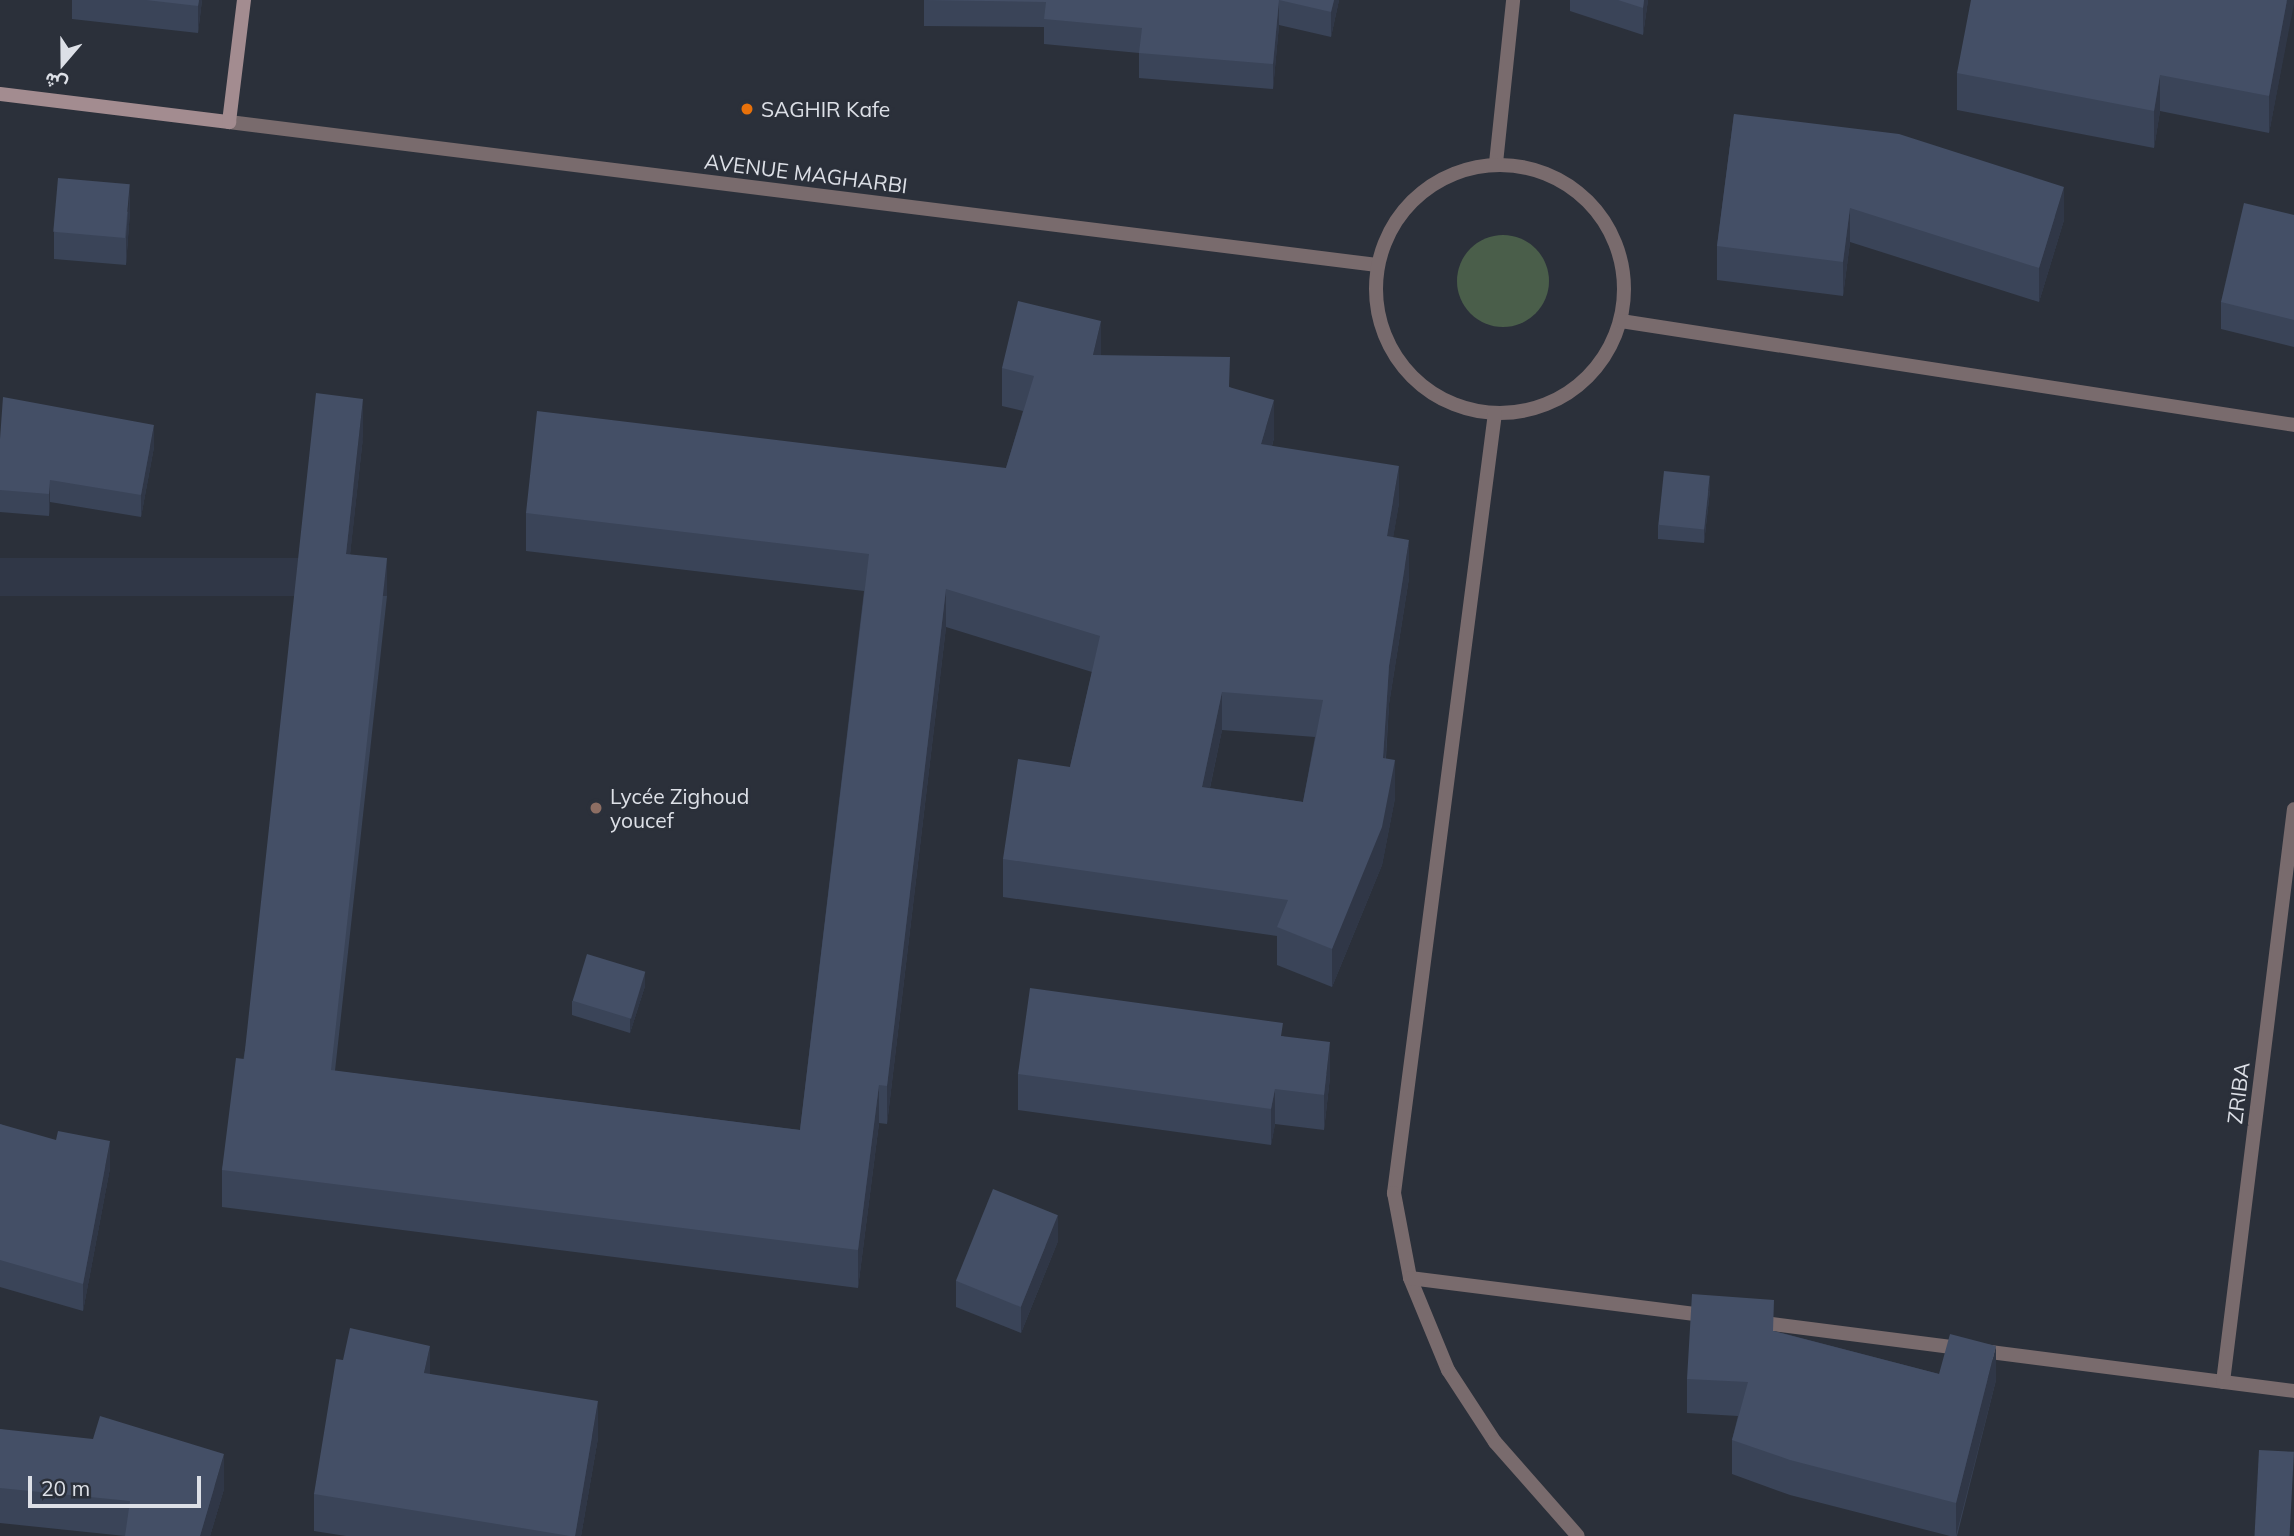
<!DOCTYPE html>
<html>
<head>
<meta charset="utf-8">
<style>
	body { margin:0 }
	#map { position:relative; width:2294px; height:1536px; overflow:hidden; background:#2b303a; font-family:Mulish,Vazirmatn,sans-serif }
	div>[style] { position:absolute }
	[style*='--x'] { left:calc(var(--x)*1px); top:calc(var(--y)*1px); width:calc(var(--w)*1px); rotate:calc(var(--a)*1deg) }
	.green>* { inset:0; background:#4a5e4a }
	.round { border-radius:50% }
	.street>* { height:14px; margin:-7px; padding:0 7px; transform-origin:7px; border-radius:7px; background:#796b6d }
	.street>.ring { margin:-7px; padding:0; box-sizing:content-box; background:none; border:14px solid #796b6d; border-radius:50% }
	.secondary>* { height:14px; margin:-7px; padding:0 7px; transform-origin:7px; border-radius:7px; background:#a38c90 }
	.wall>* { inset:0; background:#3a4458 }
	.shaded-wall>* { inset:0; background:#303747; transform-origin:0 0 }
	.building>* { inset:0; background:#444f66; transform-origin:0 0 }
	.dots>* { width:19px; height:19px; translate:-50% -50%; box-sizing:border-box; border:4px solid #2b303a; border-radius:50% }
	span { translate:-50% -50%; white-space:nowrap; text-align:center; line-height:1.15; -webkit-text-stroke:5px #2b303a; paint-order:stroke }
	.poi-label { font-size:21px; color:#dde0e7 }
	.left { translate:0 -50%; text-align:left }
	.street-label { font-size:21px; color:#dde0e7 }
	.north { position:absolute; left:28px; top:28px; width:70px; height:70px; -webkit-text-stroke:5px #2b303a; paint-order:stroke; rotate:200deg; font-size:19px; font-weight:700; line-height:28px; text-align:center; color:#dde0e7 }
	.north::after { content:''; display:block; margin:auto; width:24px; height:32px; background:#dde0e7; clip-path:polygon(50% 0,100% 100%,50% 72%,0 100%) }
	.scale { position:absolute; left:28px; top:1476px; width:173px; height:32px; box-sizing:border-box; border:4px solid #dde0e7; border-top:0; padding-left:9px; font-size:21px; line-height:24px; white-space:nowrap; color:#dde0e7; -webkit-text-stroke:5px #2b303a; paint-order:stroke }
</style>
</head>
<body>
<div id="map">
	<div class="green">
		<div class="round" style="left:1457px;top:235px;width:92px;height:92px"></div>
	</div>
	<div class="street">
		<div style="--x:229;--y:122;--w:1157;--a:7.1"></div>
		<div style="--x:1496;--y:163;--w:164;--a:-84"></div>
		<div class="ring" style="left:1376px;top:165px;width:234px;height:234px"></div>
		<div style="--x:1621;--y:321;--w:681;--a:8.78"></div>
		<div style="--x:1495;--y:413;--w:787;--a:97.38"></div>
		<div style="--x:1394;--y:1193;--w:86;--a:79.3"></div>
		<div style="--x:1410;--y:1278;--w:100;--a:67.6"></div>
		<div style="--x:1448;--y:1370;--w:86;--a:56.9"></div>
		<div style="--x:1495;--y:1442;--w:125;--a:48.6"></div>
		<div style="--x:1410;--y:1278;--w:301;--a:7.2"></div>
		<div style="--x:1757;--y:1322;--w:541;--a:7.32"></div>
		<div style="--x:2223;--y:1382;--w:577;--a:-82.94"></div>
	</div>
	<div class="secondary">
		<div style="--x:0;--y:94;--w:231;--a:7"></div>
		<div style="--x:229;--y:122;--w:123;--a:-83"></div>
	</div>
	<div class="wall">
		<div style="clip-path:polygon(72px 0,202px 0,198px 33px,72px 19px)"></div>
		<div style="clip-path:polygon(924px 0,1339px 0,1331px 37px,1279px 25px,1273px 89px,1139px 78px,1139px 53px,1044px 44px,1044px 27px,924px 26px)"></div>
		<div style="clip-path:polygon(1570px 0,1648px 0,1643px 35px,1570px 11px)"></div>
		<div style="clip-path:polygon(2294px 0,2269px 133px,2160px 111px,2154px 148px,1957px 110px,1957px 73px)"></div>
		<div style="clip-path:polygon(1734px 114px,2064px 220px,2039px 302px,1850px 242px,1843px 296px,1717px 280px,1717px 246px)"></div>
		<div style="clip-path:polygon(130px 211px,126px 265px,54px 259px,54px 232px)"></div>
		<div style="clip-path:polygon(2294px 215px,2294px 347px,2221px 329px,2221px 302px)"></div>
		<div style="clip-path:polygon(evenodd,1101px 356px,1230px 387px,1274px 438px,1272px 446px,1399px 503px,1393px 537px,1409px 578px,1389px 704px,1386px 758px,1395px 798px,1382px 865px,1332px 987px,1277px 965px,1277px 936px,1003px 897px,1003px 859px,1070px 767px,1092px 672px,946px 627px,887px 1124px,879px 1123px,858px 1288px,222px 1207px,222px 1170px,363px 437px,350px 554px,387px 596px,335px 1071px,800px 1130px,864px 591px,526px 551px,526px 513px,1006px 468px,1023px 411px,1002px 406px,1002px 368px,1101px 356px,1222px 730px,1315px 737px,1303px 802px,1210px 788px,1222px 730px)"></div>
		<div style="clip-path:polygon(0 439px,154px 447px,141px 517px,50px 502px,49px 516px,0 512px)"></div>
		<div style="clip-path:polygon(1710px 490px,1704px 543px,1658px 539px,1658px 525px)"></div>
		<div style="clip-path:polygon(645px 986px,630px 1033px,572px 1015px,572px 1001px)"></div>
		<div style="clip-path:polygon(1283px 1036px,1330px 1077px,1324px 1130px,1275px 1124px,1271px 1145px,1018px 1110px,1018px 1074px)"></div>
		<div style="clip-path:polygon(0 1124px,110px 1168px,83px 1311px,0 1287px)"></div>
		<div style="clip-path:polygon(1058px 1241px,1021px 1333px,956px 1307px,956px 1281px)"></div>
		<div style="clip-path:polygon(1774px 1331px,1939px 1374px,1996px 1380px,1957px 1536px,1950px 1536px,1790px 1495px,1732px 1474px,1732px 1440px,1738px 1416px,1687px 1413px,1687px 1379px)"></div>
		<div style="clip-path:polygon(430px 1374px,598px 1438px,581px 1536px,346px 1536px,314px 1531px,314px 1494px)"></div>
		<div style="clip-path:polygon(0 1429px,224px 1489px,210px 1536px,125px 1536px,0 1523px)"></div>
	</div>
	<div class="shaded-wall">
		<div style="clip-path:polygon(199px 0,202px 0,198px 33px,198px 6px)"></div>
		<div style="clip-path:polygon(1279px 0,1279px 25px,1273px 89px,1273px 64px)"></div>
		<div style="clip-path:polygon(1334px 0,1339px 0,1331px 37px,1331px 12px)"></div>
		<div style="clip-path:polygon(1644px 0,1648px 0,1643px 35px,1643px 8px)"></div>
		<div style="clip-path:polygon(2287px 0,2294px 0,2294px 4px,2269px 133px,2269px 96px)"></div>
		<div style="clip-path:polygon(2160px 75px,2160px 111px,2154px 148px,2154px 111px)"></div>
		<div style="clip-path:polygon(130px 184px,130px 211px,126px 265px,126px 238px)"></div>
		<div style="clip-path:polygon(2064px 187px,2064px 220px,2039px 302px,2039px 268px)"></div>
		<div style="clip-path:polygon(1850px 208px,1850px 242px,1843px 296px,1843px 262px)"></div>
		<div style="clip-path:polygon(1101px 321px,1101px 359px,1093px 355px)"></div>
		<div style="clip-path:polygon(363px 399px,363px 437px,346px 592px,346px 554px)"></div>
		<div style="clip-path:polygon(1274px 400px,1274px 438px,1261px 482px,1261px 444px)"></div>
		<div style="clip-path:polygon(154px 425px,154px 447px,141px 517px,141px 495px)"></div>
		<div style="clip-path:polygon(1399px 466px,1399px 503px,1387px 574px,1387px 536px)"></div>
		<div style="clip-path:polygon(1710px 476px,1710px 490px,1704px 543px,1704px 529px)"></div>
		<div style="clip-path:polygon(50px 480px,50px 502px,49px 516px,49px 494px)"></div>
		<div style="clip-path:polygon(1409px 540px,1409px 578px,1389px 704px,1383px 796px,1383px 758px,1389px 666px)"></div>
		<div style="left:387px;top:558px;width:38px;height:515px;rotate:90deg"></div>
		<div style="clip-path:polygon(946px 589px,946px 627px,887px 1124px,887px 1086px)"></div>
		<div style="clip-path:polygon(1222px 692px,1222px 730px,1202px 825px,1202px 787px)"></div>
		<div style="clip-path:polygon(1395px 760px,1395px 798px,1382px 865px,1332px 987px,1332px 949px)"></div>
		<div style="clip-path:polygon(645px 972px,645px 986px,630px 1033px,630px 1019px)"></div>
		<div style="clip-path:polygon(1330px 1042px,1330px 1077px,1324px 1130px,1324px 1095px)"></div>
		<div style="clip-path:polygon(879px 1085px,879px 1123px,858px 1288px,858px 1250px)"></div>
		<div style="clip-path:polygon(1275px 1089px,1275px 1124px,1271px 1145px,1271px 1109px)"></div>
		<div style="clip-path:polygon(110px 1141px,110px 1168px,83px 1311px,83px 1284px)"></div>
		<div style="clip-path:polygon(1058px 1215px,1058px 1241px,1021px 1333px,1021px 1306px)"></div>
		<div style="clip-path:polygon(430px 1346px,430px 1383px,424px 1373px)"></div>
		<div style="clip-path:polygon(1996px 1346px,1996px 1380px,1956px 1536px,1956px 1503px)"></div>
		<div style="clip-path:polygon(598px 1401px,598px 1438px,581px 1536px,575px 1536px)"></div>
		<div style="clip-path:polygon(224px 1454px,224px 1489px,210px 1536px,200px 1536px)"></div>
	</div>
	<div class="building">
		<div style="clip-path:polygon(146px 0,199px 0,198px 6px)"></div>
		<div style="clip-path:polygon(924px 0,1334px 0,1331px 12px,1279px 0,1273px 64px,1139px 53px,1142px 28px,1044px 19px,1046px 2px)"></div>
		<div style="clip-path:polygon(1618px 0,1644px 0,1643px 8px)"></div>
		<div style="clip-path:polygon(1971px 0,2287px 0,2269px 96px,2160px 75px,2154px 111px,1957px 73px)"></div>
		<div style="clip-path:polygon(1734px 114px,1899px 134px,2064px 187px,2039px 268px,1850px 208px,1843px 262px,1717px 246px)"></div>
		<div style="left:58px;top:178px;width:72px;height:54px;rotate:5deg"></div>
		<div style="clip-path:polygon(2244px 203px,2294px 215px,2294px 320px,2221px 302px)"></div>
		<div style="clip-path:polygon(evenodd,1018px 301px,1101px 321px,1093px 355px,1230px 357px,1229px 387px,1274px 400px,1261px 444px,1399px 466px,1387px 536px,1409px 540px,1389px 666px,1383px 758px,1395px 760px,1382px 827px,1332px 949px,1277px 927px,1288px 900px,1003px 859px,1018px 759px,1070px 767px,1100px 636px,946px 589px,887px 1086px,879px 1085px,858px 1250px,222px 1170px,236px 1058px,244px 1059px,316px 393px,363px 399px,346px 554px,387px 558px,331px 1070px,800px 1130px,869px 554px,526px 513px,537px 411px,1006px 468px,1034px 376px,1002px 368px,1018px 301px,1222px 692px,1323px 700px,1303px 802px,1202px 787px,1222px 692px)"></div>
		<div style="clip-path:polygon(3px 397px,154px 425px,141px 495px,50px 480px,49px 494px,0 490px,0 439px)"></div>
		<div style="left:1664px;top:471px;width:46px;height:54px;rotate:6deg"></div>
		<div style="left:587px;top:954px;width:61px;height:49px;rotate:17deg"></div>
		<div style="clip-path:polygon(1030px 988px,1283px 1023px,1281px 1036px,1330px 1042px,1324px 1095px,1275px 1089px,1271px 1109px,1018px 1074px)"></div>
		<div style="clip-path:polygon(0 1124px,56px 1140px,58px 1131px,110px 1141px,83px 1284px,0 1260px)"></div>
		<div style="left:993px;top:1189px;width:70px;height:99px;rotate:22deg"></div>
		<div style="clip-path:polygon(1692px 1294px,1774px 1300px,1773px 1331px,1939px 1374px,1950px 1334px,1996px 1346px,1956px 1503px,1790px 1460px,1732px 1440px,1748px 1382px,1687px 1379px)"></div>
		<div style="clip-path:polygon(350px 1328px,430px 1346px,424px 1373px,598px 1401px,575px 1536px,570px 1536px,314px 1494px,336px 1359px,343px 1360px)"></div>
		<div style="clip-path:polygon(100px 1416px,224px 1454px,200px 1536px,125px 1536px,130px 1501px,0 1488px,0 1429px,93px 1439px)"></div>
		<div style="left:2259px;top:1450px;width:35px;height:86px;rotate:3deg"></div>
	</div>
	<div class="dots">
		<div style="left:747px;top:109px;background:#e8710a"></div>
		<div style="left:596px;top:808px;background:#8d6e63"></div>
	</div>
	<div class="poi-label">
		<span class="left" style="left:761px;top:109px">SAGHIR Kafe</span>
		<span class="left" style="left:610px;top:808px">Lycée Zighoud<br>youcef</span>
	</div>
	<div class="street-label">
		<span style="left:806px;top:173px;rotate:7deg">AVENUE MAGHARBI</span>
		<span style="left:2238px;top:1093px;rotate:-83deg">ZRIBA</span>
	</div>
	<div class="north">ش</div>
	<div class="scale">20 m</div>
</div>
</body>
</html>
